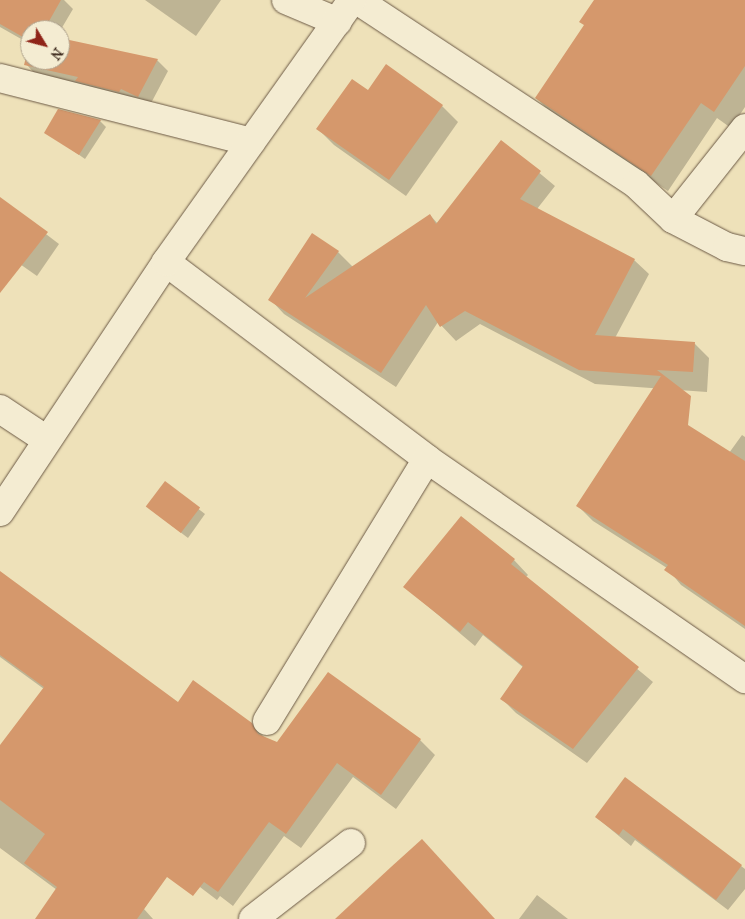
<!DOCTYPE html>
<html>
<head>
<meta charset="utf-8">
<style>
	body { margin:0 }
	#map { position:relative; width:745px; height:919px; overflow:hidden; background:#eee1b9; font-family:"IM FELL French Canon",serif }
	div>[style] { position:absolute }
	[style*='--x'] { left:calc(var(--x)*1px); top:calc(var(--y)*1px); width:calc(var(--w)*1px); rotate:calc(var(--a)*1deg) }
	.shadow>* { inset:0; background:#0003 }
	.building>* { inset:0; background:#d5986c; transform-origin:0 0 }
	.roads { filter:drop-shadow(0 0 1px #6c5a46) drop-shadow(0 0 1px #6c5a46) }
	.minor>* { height:28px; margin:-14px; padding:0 14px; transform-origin:14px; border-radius:14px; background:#f4ecd2 }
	span { translate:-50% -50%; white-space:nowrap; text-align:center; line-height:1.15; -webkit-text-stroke:5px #f4ecd2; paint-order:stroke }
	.north { position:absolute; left:20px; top:20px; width:50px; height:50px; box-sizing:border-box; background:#f4ecd2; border:1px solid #aca08b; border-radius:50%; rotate:127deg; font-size:14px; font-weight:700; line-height:20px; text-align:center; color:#402d20 }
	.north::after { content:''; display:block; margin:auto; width:18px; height:22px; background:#8f2418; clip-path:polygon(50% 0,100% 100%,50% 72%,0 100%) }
</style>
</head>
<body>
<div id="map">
	<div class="shadow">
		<div style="clip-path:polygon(0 0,64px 0,73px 9px,60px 31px,30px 30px,30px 44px,0 27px)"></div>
		<div style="clip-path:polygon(145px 0,221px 0,196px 36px)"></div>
		<div style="clip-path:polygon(595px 0,745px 0,745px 107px,731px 128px,717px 118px,668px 191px,553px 114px,536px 98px,585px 26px)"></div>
		<div style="clip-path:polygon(60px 39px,157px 60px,168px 71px,149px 107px,36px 75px,26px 64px,30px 45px,30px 60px,60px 60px)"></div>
		<div style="clip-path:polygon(368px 92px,442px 106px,458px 122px,406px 196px,334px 145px,318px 129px)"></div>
		<div style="clip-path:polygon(100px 121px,106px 127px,85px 159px,46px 132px)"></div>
		<div style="clip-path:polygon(501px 141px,555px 186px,537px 209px,634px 260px,649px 274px,615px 338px,695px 344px,709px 358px,707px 392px,595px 384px,480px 324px,456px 341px,438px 322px,396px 387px,284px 314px,270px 299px,338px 252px,353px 267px,430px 215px,438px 224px)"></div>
		<div style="clip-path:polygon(0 199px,59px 244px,37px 276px,0 250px)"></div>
		<div style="clip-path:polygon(742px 435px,745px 437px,745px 629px,681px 585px,667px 568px,593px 521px,578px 506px,729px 453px)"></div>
		<div style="clip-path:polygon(165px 483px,205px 514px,188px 538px,154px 512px)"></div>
		<div style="clip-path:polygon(514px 560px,528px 575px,526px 577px,653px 682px,587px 763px,516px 713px,502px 699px,524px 668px,483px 635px,475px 646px,405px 587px)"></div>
		<div style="clip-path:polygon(0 581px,178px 703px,251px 724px,265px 738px,278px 744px,420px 740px,435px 755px,396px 809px,353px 777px,301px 848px,284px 836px,233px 906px,220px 896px,217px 900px,171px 865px,144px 909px,153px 919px,36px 919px,57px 890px,0 848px,0 747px,44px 689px,0 657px)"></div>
		<div style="clip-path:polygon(625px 778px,745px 869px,745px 889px,728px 910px,635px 840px,631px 846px,596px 817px)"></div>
		<div style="clip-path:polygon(537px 895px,568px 919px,519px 919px)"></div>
	</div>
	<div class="building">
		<div style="clip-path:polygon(0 0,61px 0,44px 30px,30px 30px,30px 60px,60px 60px,60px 38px,158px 59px,138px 97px,121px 89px,119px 92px,75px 81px,78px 77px,24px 65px,30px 41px,0 24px)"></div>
		<div style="clip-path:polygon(594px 0,745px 0,745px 66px,714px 112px,701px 103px,651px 176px,535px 98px,584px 25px,579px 22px)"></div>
		<div style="clip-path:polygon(386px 64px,443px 105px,389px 180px,316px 129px,352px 79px,368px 90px)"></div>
		<div style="clip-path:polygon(58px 109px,101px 120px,79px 155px,44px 133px)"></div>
		<div style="clip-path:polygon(501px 140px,541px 171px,520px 199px,635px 259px,595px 335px,695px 342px,693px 372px,657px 370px,691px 396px,688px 425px,745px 461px,745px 626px,664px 570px,668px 565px,576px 506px,661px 376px,579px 370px,465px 311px,440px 327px,426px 305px,381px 373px,268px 300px,312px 233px,339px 251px,305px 298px,430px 214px,436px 224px)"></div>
		<div style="clip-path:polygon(0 197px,48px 232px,0 293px)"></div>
		<div style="left:165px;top:481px;width:44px;height:32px;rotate:37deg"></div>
		<div style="clip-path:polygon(461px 516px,515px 559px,511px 564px,639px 667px,573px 749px,500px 699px,523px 666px,468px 622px,460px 632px,403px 587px)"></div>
		<div style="clip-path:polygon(0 571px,178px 702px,193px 680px,252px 723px,258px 734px,277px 742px,328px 672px,421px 739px,381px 795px,337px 763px,286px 834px,269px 822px,218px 892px,204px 882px,193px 896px,167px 877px,137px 919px,35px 919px,57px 887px,24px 863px,45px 834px,0 800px,0 745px,44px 687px,0 655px)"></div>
		<div style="clip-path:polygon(625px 777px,742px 865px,716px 900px,623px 829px,619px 835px,595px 817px)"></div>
		<div style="clip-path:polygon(422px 839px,495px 919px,335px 919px,391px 867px)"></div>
	</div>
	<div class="roads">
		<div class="minor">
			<div style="--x:286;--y:0;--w:56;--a:22.9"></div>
			<div style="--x:357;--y:0;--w:334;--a:33.4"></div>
			<div style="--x:636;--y:184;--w:51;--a:43.4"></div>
			<div style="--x:673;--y:219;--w:61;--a:27.4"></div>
			<div style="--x:727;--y:247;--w:18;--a:13"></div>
			<div style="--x:0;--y:78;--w:259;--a:14.3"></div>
			<div style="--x:673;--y:219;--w:116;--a:-51.6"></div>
			<div style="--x:166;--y:262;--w:327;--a:37"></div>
			<div style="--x:427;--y:459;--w:387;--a:34.7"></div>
			<div style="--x:0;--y:409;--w:56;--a:33.4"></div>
			<div style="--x:0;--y:512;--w:300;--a:-56.4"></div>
			<div style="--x:166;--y:262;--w:321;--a:-54.6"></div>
			<div style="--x:267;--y:721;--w:307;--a:-58.6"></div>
			<div style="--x:253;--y:919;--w:124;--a:-37.8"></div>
		</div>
	</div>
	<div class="north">N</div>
</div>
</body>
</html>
